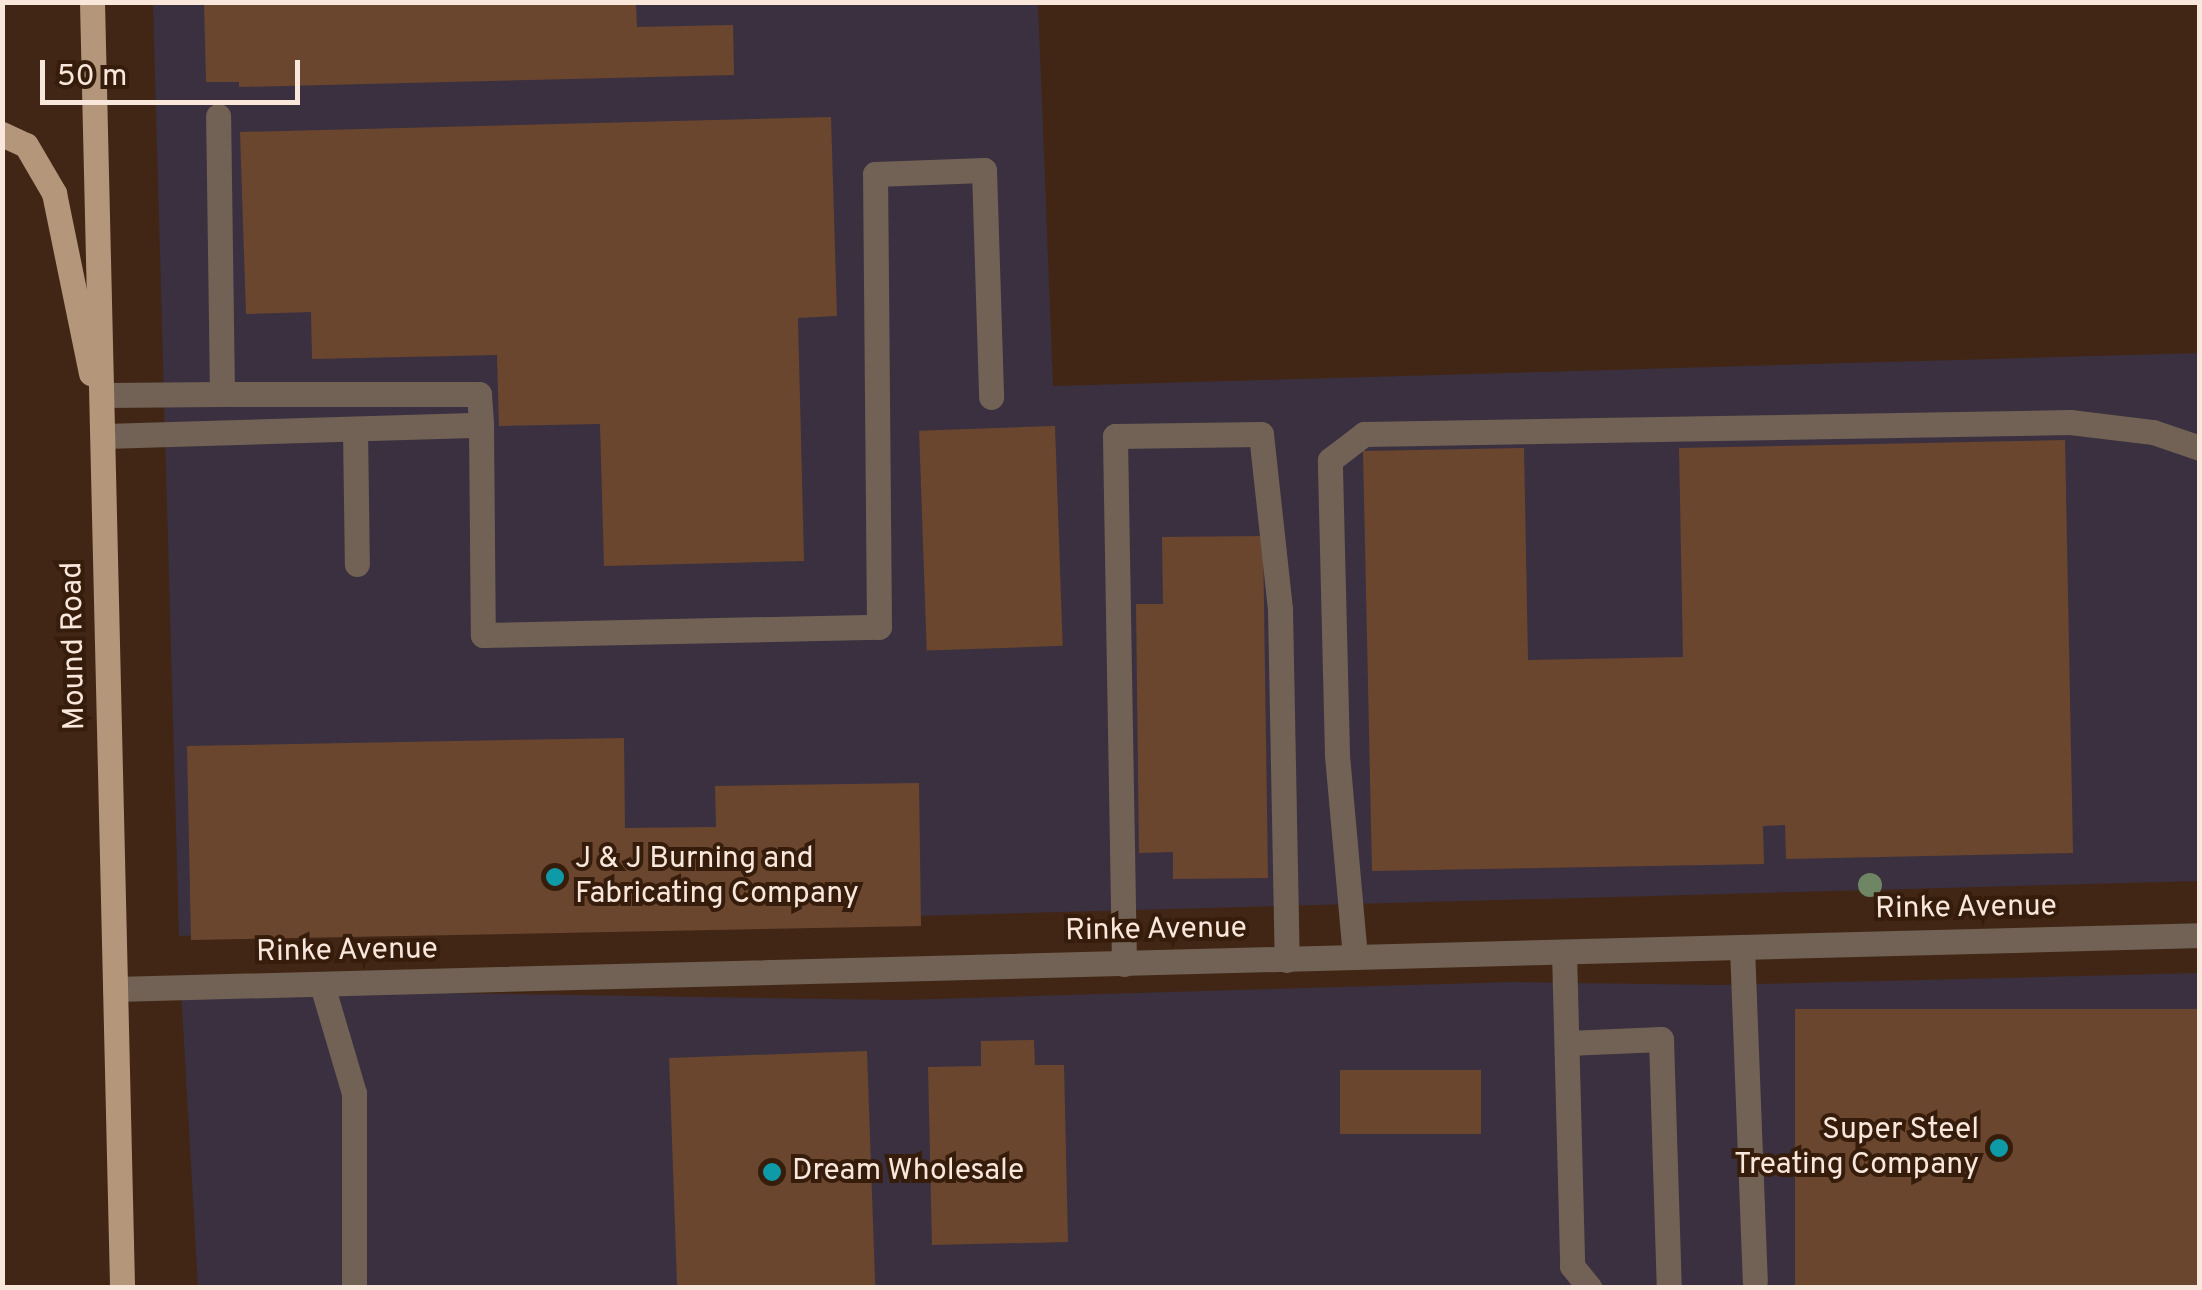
<!DOCTYPE html>
<html>
<head>
<meta charset="utf-8">
<style>
	body { margin:0 }
	#map { position:relative; width:2202px; height:1290px; overflow:hidden; background:#412615; font-family:Overpass,sans-serif }
	div>[style] { position:absolute }
	[style*='--x'] { left:calc(var(--x)*1px); top:calc(var(--y)*1px); width:calc(var(--w)*1px); rotate:calc(var(--a)*1deg) }
	.industrial>* { inset:0; background:#3b303f }
	.building>* { inset:0; background:#6b462f; transform-origin:0 0 }
	.minor>* { height:25px; margin:-12.5px; padding:0 12.5px; transform-origin:12.5px; border-radius:12.5px; background:#716255 }
	.major>* { height:25px; margin:-12.5px; padding:0 12.5px; transform-origin:12.5px; border-radius:12.5px; background:#b4977a }
	.trees>* { width:24px; height:24px; margin:-12px; border-radius:50%; background:#6f8665 }
	.dots>* { width:28px; height:28px; translate:-50% -50%; box-sizing:border-box; border:5px solid #361c0b; border-radius:50% }
	span { translate:-50% -50%; white-space:nowrap; text-align:center; line-height:1.15; -webkit-text-stroke:8px #361c0b; paint-order:stroke }
	.street-label { font-size:30px; color:#f9e7dc }
	.poi-label { font-size:30px; color:#f9e7dc }
	.left { translate:0 -50%; text-align:left }
	.right { translate:-100% -50%; text-align:right }
	.frame { position:absolute; inset:0; border:5px solid #f9e7dc; pointer-events:none }
	.scale { position:absolute; left:40px; top:60px; width:260px; height:45px; box-sizing:border-box; border:5px solid #f9e7dc; border-top:0; padding-left:12px; font-size:30px; line-height:35px; white-space:nowrap; color:#f9e7dc; -webkit-text-stroke:8px #361c0b; paint-order:stroke }
</style>
</head>
<body>
<div id="map">
	<div class="industrial">
		<div style="clip-path:polygon(153px 3px,1038px 3px,1053px 386px,2199px 353px,2199px 881px,179px 936px)"></div>
		<div style="clip-path:polygon(2199px 973px,2199px 1287px,198px 1287px,181px 989px,900px 1000px,1512px 982px,1719px 985px)"></div>
	</div>
	<div class="building">
		<div style="clip-path:polygon(204px 2px,636px 2px,637px 27px,733px 25px,734px 75px,239px 87px,239px 82px,206px 82px)"></div>
		<div style="clip-path:polygon(831px 117px,837px 316px,798px 318px,804px 561px,604px 566px,600px 424px,499px 426px,497px 355px,312px 359px,311px 312px,246px 314px,240px 132px)"></div>
		<div style="left:1055px;top:426px;width:220px;height:136px;rotate:88deg"></div>
		<div style="clip-path:polygon(2065px 440px,2073px 853px,1786px 859px,1785px 825px,1763px 826px,1764px 864px,1372px 871px,1363px 451px,1524px 448px,1528px 660px,1683px 657px,1679px 448px)"></div>
		<div style="clip-path:polygon(1263px 536px,1268px 878px,1173px 879px,1173px 852px,1139px 853px,1136px 604px,1163px 604px,1162px 537px)"></div>
		<div style="clip-path:polygon(624px 738px,625px 828px,716px 827px,715px 786px,919px 783px,921px 926px,191px 940px,187px 746px)"></div>
		<div style="left:2200px;top:1009px;width:279px;height:405px;rotate:90deg"></div>
		<div style="clip-path:polygon(1034px 1040px,1035px 1065px,1064px 1065px,1068px 1242px,932px 1245px,928px 1067px,981px 1066px,981px 1041px)"></div>
		<div style="left:867px;top:1051px;width:237px;height:198px;rotate:88deg"></div>
		<div style="left:1340px;top:1070px;width:141px;height:64px"></div>
	</div>
	<div class="minor">
		<div style="--x:222;--y:394;--w:257;--a:0"></div>
		<div style="--x:479;--y:394;--w:31;--a:86"></div>
		<div style="--x:103;--y:395;--w:119;--a:-0.5"></div>
		<div style="--x:222;--y:394;--w:278;--a:-90.8"></div>
		<div style="--x:355;--y:429;--w:135;--a:89.2"></div>
		<div style="--x:104;--y:436;--w:377;--a:-1.7"></div>
		<div style="--x:481;--y:425;--w:210;--a:89.5"></div>
		<div style="--x:483;--y:635;--w:396;--a:-1.2"></div>
		<div style="--x:879;--y:627;--w:453;--a:-90.5"></div>
		<div style="--x:875;--y:174;--w:109;--a:-2.1"></div>
		<div style="--x:984;--y:170;--w:227;--a:88.2"></div>
		<div style="--x:1742;--y:947;--w:334;--a:87.8"></div>
		<div style="--x:1564;--y:952;--w:314;--a:88.5"></div>
		<div style="--x:1572;--y:1266;--w:28;--a:51"></div>
		<div style="--x:1355;--y:957;--w:204;--a:-95.1"></div>
		<div style="--x:1337;--y:754;--w:294;--a:-91.4"></div>
		<div style="--x:1330;--y:460;--w:43;--a:-37.4"></div>
		<div style="--x:1364;--y:434;--w:706;--a:-0.97"></div>
		<div style="--x:2070;--y:422;--w:84;--a:6.9"></div>
		<div style="--x:2153;--y:432;--w:50;--a:18.8"></div>
		<div style="--x:1124;--y:964;--w:528;--a:-90.98"></div>
		<div style="--x:1115;--y:436;--w:146;--a:-0.8"></div>
		<div style="--x:1261;--y:434;--w:176;--a:83.8"></div>
		<div style="--x:1280;--y:609;--w:351;--a:88.9"></div>
		<div style="--x:322;--y:985;--w:113;--a:73.5"></div>
		<div style="--x:354;--y:1093;--w:195;--a:90"></div>
		<div style="--x:115;--y:989;--w:2086;--a:-1.48"></div>
		<div style="--x:1567;--y:1043;--w:94;--a:-2.4"></div>
		<div style="--x:1661;--y:1039;--w:249;--a:88.2"></div>
	</div>
	<div class="major">
		<div style="--x:92;--y:2;--w:1286;--a:88.66"></div>
		<div style="--x:2;--y:134;--w:26;--a:25"></div>
		<div style="--x:26;--y:145;--w:56;--a:59.7"></div>
		<div style="--x:54;--y:193;--w:184;--a:78.4"></div>
	</div>
	<div class="trees">
		<div style="left:1870px;top:885px"></div>
	</div>
	<div class="dots">
		<div style="left:555px;top:877px;background:#0f9aa8"></div>
		<div style="left:1999px;top:1148px;background:#0f9aa8"></div>
		<div style="left:772px;top:1172px;background:#0f9aa8"></div>
	</div>
	<div class="street-label">
		<span style="left:75px;top:646px;rotate:-91deg">Mound Road</span>
		<span style="left:1966px;top:909px;rotate:-1deg">Rinke Avenue</span>
		<span style="left:1156px;top:931px;rotate:-1deg">Rinke Avenue</span>
		<span style="left:347px;top:952px;rotate:-1deg">Rinke Avenue</span>
	</div>
	<div class="poi-label">
		<span class="left" style="left:575px;top:877px">J &amp; J Burning and<br>Fabricating Company</span>
		<span class="right" style="left:1979px;top:1148px">Super Steel<br>Treating Company</span>
		<span class="left" style="left:792px;top:1172px">Dream Wholesale</span>
	</div>
	<div class="frame"></div>
	<div class="scale">50 m</div>
</div>
</body>
</html>
